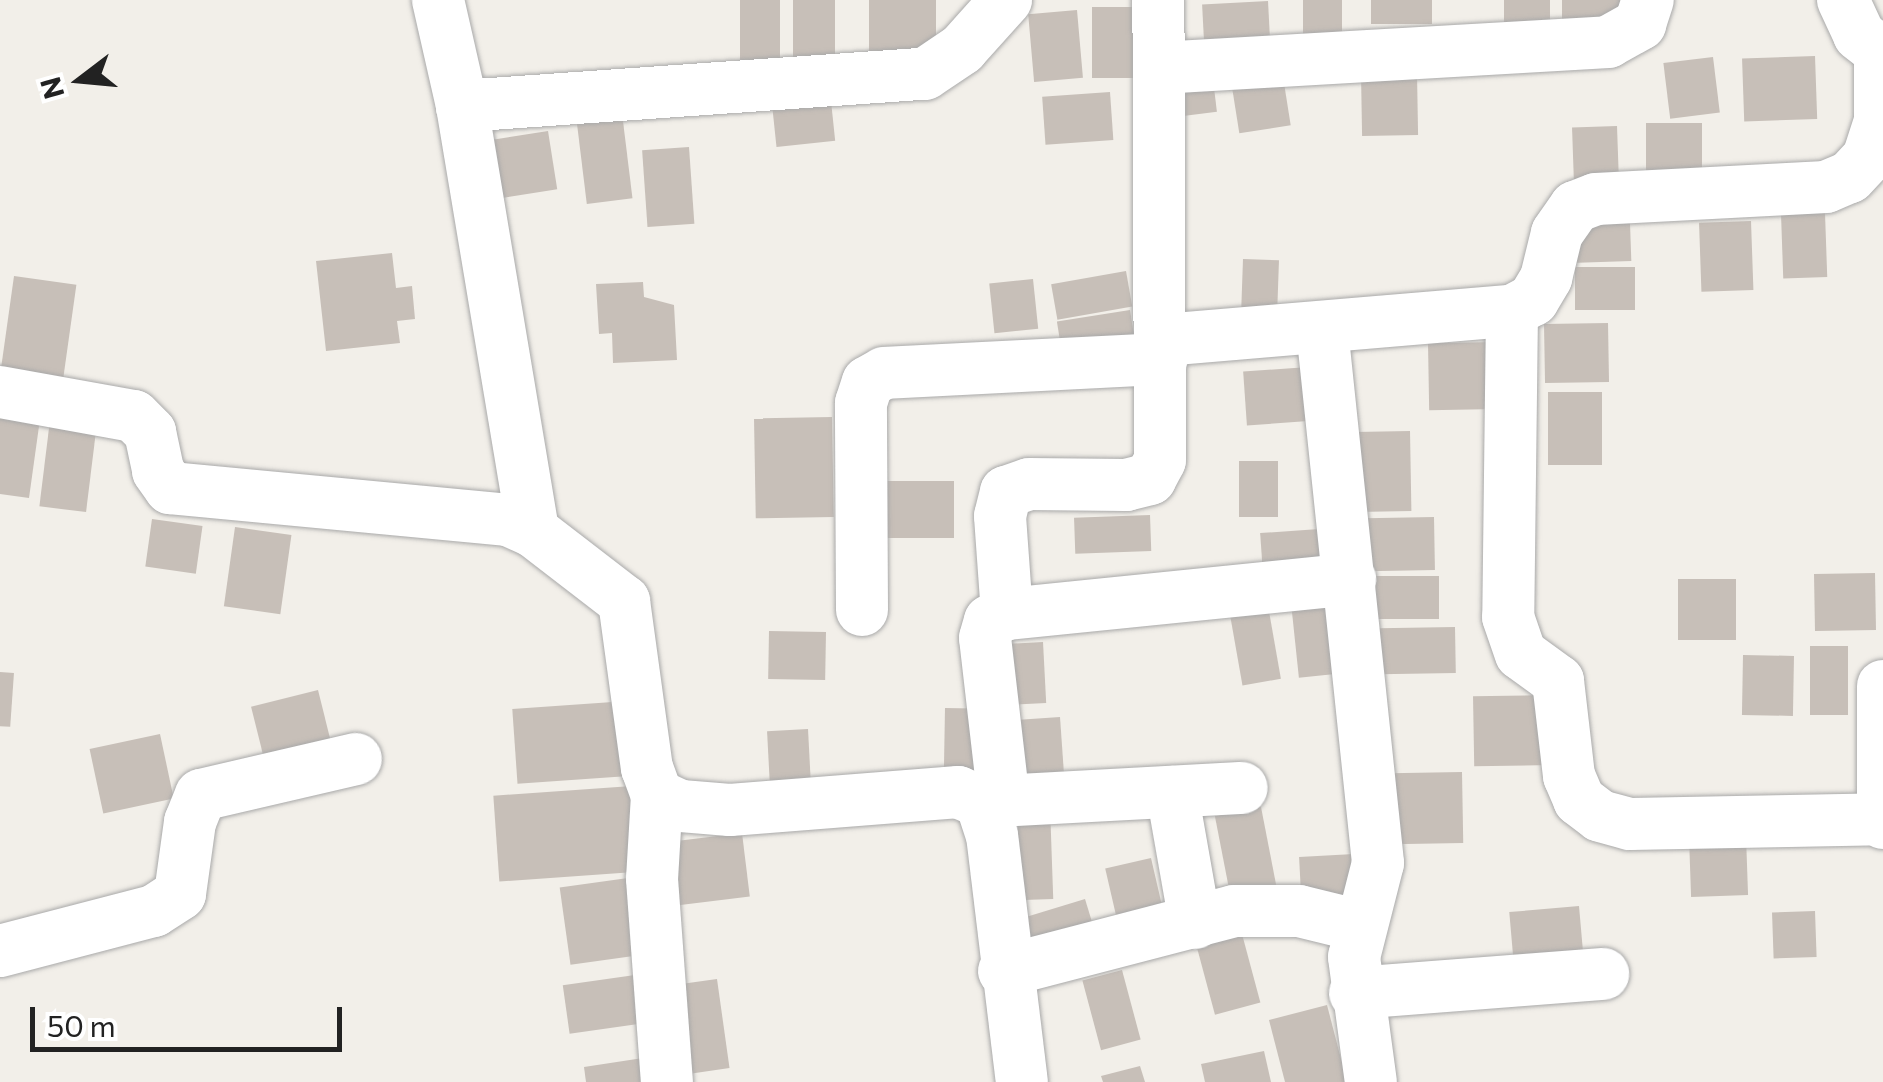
<!DOCTYPE html>
<html>
<head>
<meta charset="utf-8">
<style>
	body { margin:0 }
	#map { position:relative; width:1883px; height:1082px; overflow:hidden; background:#f2efe9; font-family:Commissioner,sans-serif }
	div>[style] { position:absolute }
	[style*='--x'] { left:calc(var(--x)*1px); top:calc(var(--y)*1px); width:calc(var(--w)*1px); rotate:calc(var(--a)*1deg) }
	.building>* { inset:0; background:#c7bfb8; transform-origin:0 0 }
	.roads { filter:drop-shadow(0 0 2px #a9a9a9) drop-shadow(0 0 2px #a9a9a9) }
	.minor>* { height:52px; margin:-26px; padding:0 26px; transform-origin:26px; border-radius:26px; background:#fff }
	span { translate:-50% -50%; white-space:nowrap; text-align:center; line-height:1.15; -webkit-text-stroke:8px #fff; paint-order:stroke }
	.north { position:absolute; left:30px; top:30px; width:100px; height:100px; -webkit-text-stroke:8px #fff; paint-order:stroke; rotate:254deg; font-size:28px; font-weight:700; line-height:40px; text-align:center; color:#222 }
	.north::after { content:''; display:block; margin:auto; width:35px; height:45px; background:#222; clip-path:polygon(50% 0,100% 100%,50% 72%,0 100%) }
	.scale { position:absolute; left:30px; top:1007px; width:312px; height:45px; box-sizing:border-box; border:5px solid #222; border-top:0; padding-left:12px; font-size:30px; line-height:35px; white-space:nowrap; color:#222; -webkit-text-stroke:8px #fff; paint-order:stroke }
</style>
</head>
<body>
<div id="map">
	<div class="building">
		<div style="left:740px;top:0;width:40px;height:74px"></div>
		<div style="left:793px;top:0;width:42px;height:71px"></div>
		<div style="left:869px;top:0;width:67px;height:63px"></div>
		<div style="left:1303px;top:0;width:39px;height:56px"></div>
		<div style="left:1371px;top:0;width:61px;height:24px"></div>
		<div style="left:1504px;top:0;width:46px;height:22px"></div>
		<div style="left:1562px;top:0;width:58px;height:20px"></div>
		<div style="left:1268px;top:1px;width:55px;height:66px;rotate:87deg"></div>
		<div style="left:1092px;top:7px;width:43px;height:71px"></div>
		<div style="left:1077px;top:10px;width:68px;height:49px;rotate:85deg"></div>
		<div style="left:1815px;top:56px;width:63px;height:73px;rotate:88deg"></div>
		<div style="left:1713px;top:57px;width:56px;height:50px;rotate:83deg"></div>
		<div style="left:1281px;top:64px;width:62px;height:52px;rotate:81deg"></div>
		<div style="left:1417px;top:73px;width:62px;height:56px;rotate:89deg"></div>
		<div style="left:1214px;top:88px;width:24px;height:44px;rotate:83deg"></div>
		<div style="left:1110px;top:92px;width:48px;height:68px;rotate:86deg"></div>
		<div style="left:831px;top:101px;width:40px;height:59px;rotate:84deg"></div>
		<div style="left:622px;top:113px;width:86px;height:46px;rotate:83deg"></div>
		<div style="left:1646px;top:123px;width:56px;height:63px"></div>
		<div style="left:1617px;top:126px;width:60px;height:45px;rotate:88deg"></div>
		<div style="left:548px;top:131px;width:59px;height:56px;rotate:81deg"></div>
		<div style="left:689px;top:147px;width:77px;height:47px;rotate:86deg"></div>
		<div style="left:1825px;top:213px;width:64px;height:44px;rotate:88deg"></div>
		<div style="left:1751px;top:221px;width:69px;height:52px;rotate:88deg"></div>
		<div style="left:1630px;top:223px;width:38px;height:61px;rotate:88deg"></div>
		<div style="clip-path:polygon(392px 253px,396px 288px,412px 286px,415px 319px,397px 321px,400px 343px,326px 351px,316px 261px)"></div>
		<div style="left:1243px;top:259px;width:36px;height:60px;rotate:2deg"></div>
		<div style="left:1575px;top:267px;width:60px;height:43px"></div>
		<div style="left:1126px;top:271px;width:36px;height:76px;rotate:80deg"></div>
		<div style="left:14px;top:276px;width:63px;height:97px;rotate:8deg"></div>
		<div style="left:1033px;top:279px;width:50px;height:44px;rotate:84deg"></div>
		<div style="clip-path:polygon(643px 282px,644px 297px,674px 305px,677px 360px,613px 363px,612px 333px,599px 334px,596px 284px)"></div>
		<div style="left:1130px;top:310px;width:39px;height:74px;rotate:81deg"></div>
		<div style="left:1608px;top:323px;width:59px;height:64px;rotate:89deg"></div>
		<div style="left:1497px;top:342px;width:67px;height:69px;rotate:89deg"></div>
		<div style="left:1308px;top:367px;width:54px;height:65px;rotate:86deg"></div>
		<div style="left:1548px;top:392px;width:54px;height:73px"></div>
		<div style="clip-path:polygon(0 413px,40px 419px,29px 498px,0 494px)"></div>
		<div style="left:832px;top:417px;width:100px;height:78px;rotate:89deg"></div>
		<div style="left:50px;top:420px;width:47px;height:87px;rotate:7deg"></div>
		<div style="left:1410px;top:431px;width:80px;height:55px;rotate:89deg"></div>
		<div style="left:1239px;top:461px;width:39px;height:56px"></div>
		<div style="left:884px;top:481px;width:70px;height:57px"></div>
		<div style="left:1150px;top:515px;width:36px;height:76px;rotate:88deg"></div>
		<div style="left:1434px;top:517px;width:53px;height:68px;rotate:89deg"></div>
		<div style="left:152px;top:519px;width:51px;height:48px;rotate:8deg"></div>
		<div style="left:235px;top:527px;width:57px;height:80px;rotate:8deg"></div>
		<div style="left:1319px;top:529px;width:44px;height:59px;rotate:86deg"></div>
		<div style="left:1875px;top:573px;width:57px;height:61px;rotate:89deg"></div>
		<div style="left:1439px;top:576px;width:43px;height:68px;rotate:90deg"></div>
		<div style="left:1678px;top:579px;width:58px;height:61px"></div>
		<div style="left:1331px;top:591px;width:83px;height:41px;rotate:84deg"></div>
		<div style="left:1267px;top:600px;width:80px;height:39px;rotate:80deg"></div>
		<div style="left:1455px;top:627px;width:46px;height:76px;rotate:89deg"></div>
		<div style="left:769px;top:631px;width:57px;height:48px;rotate:1deg"></div>
		<div style="left:1043px;top:642px;width:61px;height:49px;rotate:87deg"></div>
		<div style="left:1810px;top:646px;width:38px;height:69px"></div>
		<div style="left:1743px;top:655px;width:51px;height:60px;rotate:1deg"></div>
		<div style="left:0;top:672px;width:14px;height:54px;rotate:4deg"></div>
		<div style="left:318px;top:690px;width:60px;height:69px;rotate:76deg"></div>
		<div style="left:1551px;top:695px;width:70px;height:78px;rotate:89deg"></div>
		<div style="left:627px;top:701px;width:75px;height:115px;rotate:86deg"></div>
		<div style="left:945px;top:708px;width:44px;height:68px;rotate:1deg"></div>
		<div style="left:1060px;top:717px;width:64px;height:56px;rotate:86deg"></div>
		<div style="left:808px;top:729px;width:69px;height:41px;rotate:87deg"></div>
		<div style="left:160px;top:734px;width:66px;height:72px;rotate:78deg"></div>
		<div style="left:1462px;top:772px;width:71px;height:72px;rotate:89deg"></div>
		<div style="left:632px;top:786px;width:86px;height:139px;rotate:86deg"></div>
		<div style="left:1050px;top:806px;width:93px;height:40px;rotate:88deg"></div>
		<div style="left:1261px;top:807px;width:88px;height:47px;rotate:79deg"></div>
		<div style="left:742px;top:833px;width:64px;height:74px;rotate:83deg"></div>
		<div style="left:1746px;top:836px;width:59px;height:57px;rotate:88deg"></div>
		<div style="left:1354px;top:854px;width:41px;height:55px;rotate:87deg"></div>
		<div style="left:1151px;top:858px;width:67px;height:47px;rotate:77deg"></div>
		<div style="left:628px;top:878px;width:78px;height:69px;rotate:82deg"></div>
		<div style="left:1085px;top:899px;width:42px;height:72px;rotate:73deg"></div>
		<div style="left:1579px;top:906px;width:54px;height:70px;rotate:85deg"></div>
		<div style="left:1815px;top:911px;width:46px;height:43px;rotate:88deg"></div>
		<div style="left:1242px;top:934px;width:71px;height:47px;rotate:75deg"></div>
		<div style="left:1122px;top:970px;width:72px;height:41px;rotate:75deg"></div>
		<div style="left:642px;top:974px;width:49px;height:80px;rotate:82deg"></div>
		<div style="left:717px;top:979px;width:90px;height:38px;rotate:82deg"></div>
		<div style="clip-path:polygon(1327px 1005px,1347px 1082px,1285px 1082px,1269px 1020px)"></div>
		<div style="clip-path:polygon(1264px 1051px,1271px 1082px,1205px 1082px,1201px 1064px)"></div>
		<div style="clip-path:polygon(656px 1056px,660px 1082px,586px 1082px,584px 1067px)"></div>
		<div style="clip-path:polygon(1140px 1066px,1145px 1082px,1103px 1082px,1101px 1076px)"></div>
	</div>
	<div class="roads">
		<div class="minor">
			<div style="--x:438;--y:0;--w:109;--a:77.2"></div>
			<div style="--x:462;--y:106;--w:464;--a:-4"></div>
			<div style="--x:925;--y:74;--w:45;--a:-34"></div>
			<div style="--x:962;--y:49;--w:66;--a:-48.1"></div>
			<div style="--x:1843;--y:0;--w:38;--a:65"></div>
			<div style="--x:1859;--y:35;--w:31;--a:38"></div>
			<div style="--x:1159;--y:68;--w:450;--a:-3.3"></div>
			<div style="--x:1608;--y:42;--w:37;--a:-29"></div>
			<div style="--x:1640;--y:24;--w:25;--a:-72"></div>
			<div style="--x:462;--y:106;--w:431;--a:80.5"></div>
			<div style="--x:1512;--y:311;--w:306;--a:90.7"></div>
			<div style="--x:1508;--y:617;--w:39;--a:71"></div>
			<div style="--x:1521;--y:654;--w:46;--a:36.1"></div>
			<div style="--x:1558;--y:681;--w:96;--a:83.4"></div>
			<div style="--x:1569;--y:776;--w:26;--a:67"></div>
			<div style="--x:1579;--y:800;--w:26;--a:37"></div>
			<div style="--x:1600;--y:816;--w:31;--a:15"></div>
			<div style="--x:1630;--y:824;--w:253;--a:-1.1"></div>
			<div style="--x:1322;--y:329;--w:537;--a:84.01"></div>
			<div style="--x:1378;--y:863;--w:97;--a:104.3"></div>
			<div style="--x:1354;--y:957;--w:126;--a:82.3"></div>
			<div style="--x:1163;--y:340;--w:350;--a:-4.8"></div>
			<div style="--x:1512;--y:311;--w:24;--a:-28"></div>
			<div style="--x:1533;--y:300;--w:26;--a:-59"></div>
			<div style="--x:1546;--y:278;--w:46;--a:-76.3"></div>
			<div style="--x:1557;--y:233;--w:32;--a:-55"></div>
			<div style="--x:1575;--y:207;--w:22;--a:-21"></div>
			<div style="--x:1596;--y:199;--w:230;--a:-3"></div>
			<div style="--x:1826;--y:187;--w:26;--a:-23"></div>
			<div style="--x:1850;--y:177;--w:26;--a:-47"></div>
			<div style="--x:1868;--y:158;--w:39;--a:-72"></div>
			<div style="--x:1880;--y:121;--w:68;--a:-90"></div>
			<div style="--x:0;--y:392;--w:136;--a:10.2"></div>
			<div style="--x:134;--y:416;--w:23;--a:45"></div>
			<div style="--x:150;--y:432;--w:40;--a:78"></div>
			<div style="--x:158;--y:471;--w:21;--a:55"></div>
			<div style="--x:170;--y:488;--w:340;--a:5.4"></div>
			<div style="--x:508;--y:520;--w:27;--a:24"></div>
			<div style="--x:533;--y:531;--w:115;--a:37.6"></div>
			<div style="--x:624;--y:601;--w:169;--a:82.2"></div>
			<div style="--x:647;--y:768;--w:29;--a:70"></div>
			<div style="--x:657;--y:795;--w:26;--a:25"></div>
			<div style="--x:681;--y:806;--w:49;--a:4.7"></div>
			<div style="--x:730;--y:810;--w:229;--a:-4.5"></div>
			<div style="--x:958;--y:792;--w:25;--a:23"></div>
			<div style="--x:981;--y:802;--w:35;--a:72"></div>
			<div style="--x:992;--y:835;--w:249;--a:83.1"></div>
			<div style="--x:862;--y:610;--w:207;--a:-90.3"></div>
			<div style="--x:861;--y:403;--w:22;--a:-72"></div>
			<div style="--x:868;--y:382;--w:18;--a:-29"></div>
			<div style="--x:884;--y:373;--w:278;--a:-2.9"></div>
			<div style="--x:1007;--y:614;--w:98;--a:-94.1"></div>
			<div style="--x:1000;--y:516;--w:25;--a:-76"></div>
			<div style="--x:1006;--y:492;--w:24;--a:-19"></div>
			<div style="--x:1029;--y:484;--w:97;--a:0.6"></div>
			<div style="--x:1126;--y:485;--w:25;--a:-14"></div>
			<div style="--x:1150;--y:479;--w:21;--a:-62"></div>
			<div style="--x:1160;--y:460;--w:460;--a:-90.2"></div>
			<div style="--x:1883;--y:686;--w:137;--a:90"></div>
			<div style="--x:1172;--y:792;--w:133;--a:80"></div>
			<div style="--x:657;--y:795;--w:84;--a:93.4"></div>
			<div style="--x:652;--y:879;--w:204;--a:85.8"></div>
			<div style="--x:981;--y:802;--w:261;--a:-3.1"></div>
			<div style="--x:1004;--y:802;--w:165;--a:-96.6"></div>
			<div style="--x:985;--y:638;--w:18;--a:-74"></div>
			<div style="--x:990;--y:621;--w:18;--a:-22"></div>
			<div style="--x:1007;--y:614;--w:345;--a:-5.8"></div>
			<div style="--x:0;--y:951;--w:159;--a:-14.6"></div>
			<div style="--x:154;--y:911;--w:31;--a:-33"></div>
			<div style="--x:180;--y:894;--w:73;--a:-82.1"></div>
			<div style="--x:190;--y:822;--w:29;--a:-68"></div>
			<div style="--x:201;--y:795;--w:159;--a:-13.1"></div>
			<div style="--x:1004;--y:971;--w:238;--a:-14.6"></div>
			<div style="--x:1234;--y:911;--w:65;--a:0"></div>
			<div style="--x:1299;--y:911;--w:63;--a:13.8"></div>
			<div style="--x:1355;--y:993;--w:249;--a:-4.4"></div>
		</div>
	</div>
	<div class="north">N</div>
	<div class="scale">50 m</div>
</div>
</body>
</html>
